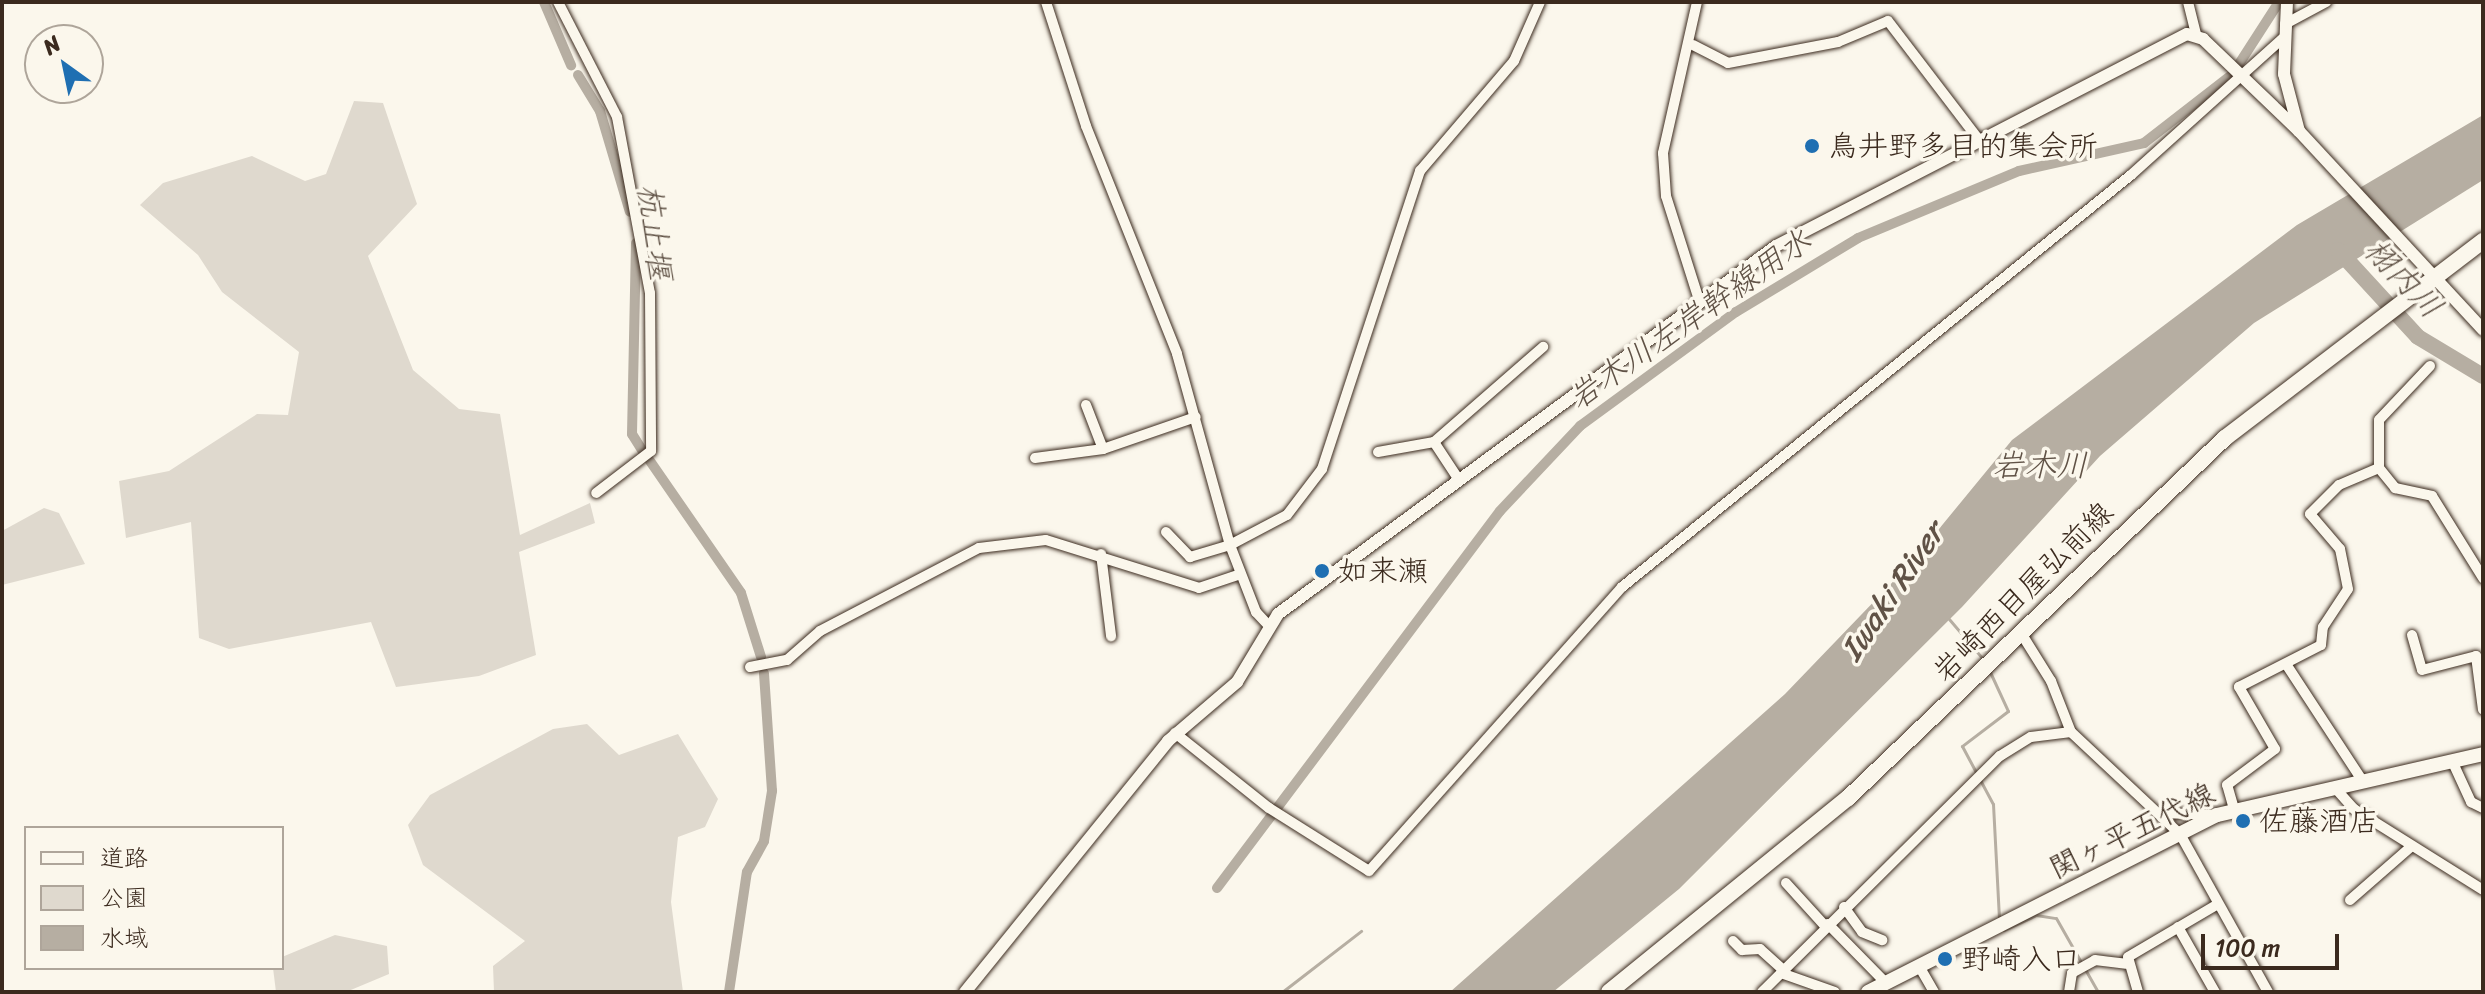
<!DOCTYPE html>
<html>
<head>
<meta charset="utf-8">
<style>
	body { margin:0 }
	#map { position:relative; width:2485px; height:994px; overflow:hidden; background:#fbf7ec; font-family:Sriracha,"Klee One",sans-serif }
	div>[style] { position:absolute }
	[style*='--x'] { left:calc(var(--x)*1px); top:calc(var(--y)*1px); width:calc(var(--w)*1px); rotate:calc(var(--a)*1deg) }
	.green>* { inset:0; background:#dfd9ce }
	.water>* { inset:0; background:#b6aea2 }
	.stream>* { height:3px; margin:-1.5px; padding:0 1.5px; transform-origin:1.5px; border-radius:1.5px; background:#b6aea2 }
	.canal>* { height:10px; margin:-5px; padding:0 5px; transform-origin:5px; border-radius:5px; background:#b6aea2 }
	.river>* { height:16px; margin:-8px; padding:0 8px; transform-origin:8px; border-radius:8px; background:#b6aea2 }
	.roads { filter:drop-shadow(0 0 2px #3b2a1e) drop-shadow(0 0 2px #3b2a1e) }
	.minor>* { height:10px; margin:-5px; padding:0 5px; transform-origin:5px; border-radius:5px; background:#fbf7ec }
	.tertiary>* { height:12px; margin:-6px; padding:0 6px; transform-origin:6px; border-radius:6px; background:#fbf7ec }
	.secondary>* { height:14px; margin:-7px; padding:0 7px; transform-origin:7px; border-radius:7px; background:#fbf7ec }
	.primary>* { height:16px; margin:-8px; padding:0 8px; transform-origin:8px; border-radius:8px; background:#fbf7ec }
	.dots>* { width:22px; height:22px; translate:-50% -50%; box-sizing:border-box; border:4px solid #fbf7ec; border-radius:50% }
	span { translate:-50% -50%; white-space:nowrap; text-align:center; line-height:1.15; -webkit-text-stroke:7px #fbf7ec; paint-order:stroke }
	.poi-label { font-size:30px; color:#3b2a1e }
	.left { translate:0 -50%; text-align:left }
	.street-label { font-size:30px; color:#3b2a1e }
	.water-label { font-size:32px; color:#605246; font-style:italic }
	.frame { position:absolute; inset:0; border:4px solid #3b2a1e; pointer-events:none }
	.legend { position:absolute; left:24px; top:826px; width:260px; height:144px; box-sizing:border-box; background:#fbf7ec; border:2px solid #aea59a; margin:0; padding:10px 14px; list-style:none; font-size:24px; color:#3b2a1e }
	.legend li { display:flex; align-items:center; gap:16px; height:40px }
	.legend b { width:40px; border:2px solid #aea59a }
	.north { position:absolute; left:24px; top:24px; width:80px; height:80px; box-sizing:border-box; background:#fbf7ec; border:2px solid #aea59a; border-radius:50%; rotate:327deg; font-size:22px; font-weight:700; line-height:32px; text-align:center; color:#3b2a1e }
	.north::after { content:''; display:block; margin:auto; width:28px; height:36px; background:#1f6fb2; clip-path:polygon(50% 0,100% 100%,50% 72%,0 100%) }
	.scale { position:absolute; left:2201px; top:934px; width:138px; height:36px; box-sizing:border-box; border:4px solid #3b2a1e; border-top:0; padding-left:10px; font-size:24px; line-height:28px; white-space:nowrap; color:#3b2a1e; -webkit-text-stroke:6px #fbf7ec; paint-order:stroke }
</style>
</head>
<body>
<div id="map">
	<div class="green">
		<div style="clip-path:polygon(354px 101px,383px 103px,417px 204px,368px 256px,413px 370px,459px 409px,500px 414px,520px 535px,590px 503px,595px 523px,519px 552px,536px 655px,479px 676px,396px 687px,371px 622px,229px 649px,199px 638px,191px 522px,126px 538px,119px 481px,169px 471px,257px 414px,288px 415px,299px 352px,222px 292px,198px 255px,140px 205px,163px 183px,252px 156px,305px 181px,326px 174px)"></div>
		<div style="clip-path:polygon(44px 508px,59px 513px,85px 564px,2px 585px,2px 531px)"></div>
		<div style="clip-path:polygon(587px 724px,619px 755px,678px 734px,718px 799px,705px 827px,678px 837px,671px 902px,683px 992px,494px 992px,493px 966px,525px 941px,423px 865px,408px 825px,430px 795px,553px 729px)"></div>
		<div style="clip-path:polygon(335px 935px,387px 946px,389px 974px,346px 992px,276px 992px,273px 968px,282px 968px,282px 957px)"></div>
	</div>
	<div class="water">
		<div style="clip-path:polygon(2483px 115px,2483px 180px,2254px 323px,2100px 456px,1962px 607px,1679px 889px,1553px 992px,1450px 992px,1785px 694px,1911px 563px,2012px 440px,2297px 225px)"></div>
	</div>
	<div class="stream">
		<div style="--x:1949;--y:619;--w:52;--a:49.6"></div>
		<div style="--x:1990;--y:672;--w:43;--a:65.2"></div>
		<div style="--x:2008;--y:711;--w:58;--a:142.7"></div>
		<div style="--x:1962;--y:746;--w:66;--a:61.9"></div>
		<div style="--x:1993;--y:804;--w:116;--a:87"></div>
		<div style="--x:2004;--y:930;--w:35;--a:-25"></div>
		<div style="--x:2036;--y:915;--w:20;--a:9"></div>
		<div style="--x:2056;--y:918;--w:85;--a:60.4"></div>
		<div style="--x:1282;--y:992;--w:100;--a:-37.7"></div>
	</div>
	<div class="canal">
		<div style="--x:544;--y:2;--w:69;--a:66.8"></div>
		<div style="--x:2239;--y:64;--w:74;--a:-57.2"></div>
		<div style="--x:578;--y:75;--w:42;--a:58.6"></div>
		<div style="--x:600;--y:111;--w:105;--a:73.5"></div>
		<div style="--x:636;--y:243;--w:191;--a:91.2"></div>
		<div style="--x:632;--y:434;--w:19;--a:58"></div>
		<div style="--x:650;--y:461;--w:160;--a:55.4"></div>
		<div style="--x:741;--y:593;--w:67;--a:72.6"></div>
		<div style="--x:1217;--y:888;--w:471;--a:-53.1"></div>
		<div style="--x:1500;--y:511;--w:117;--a:-46.7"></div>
		<div style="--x:1580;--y:426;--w:193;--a:-36.2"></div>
		<div style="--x:1736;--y:312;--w:143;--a:-31.2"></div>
		<div style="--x:1858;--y:238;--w:174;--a:-22.6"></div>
		<div style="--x:2019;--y:171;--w:128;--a:-12.6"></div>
		<div style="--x:2144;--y:143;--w:108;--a:-37.8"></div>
		<div style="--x:729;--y:992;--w:121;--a:-81.5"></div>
		<div style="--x:747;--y:872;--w:35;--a:-61"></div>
		<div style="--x:764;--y:841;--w:51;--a:-80.9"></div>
		<div style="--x:772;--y:791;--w:118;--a:-93.9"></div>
	</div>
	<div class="river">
		<div style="--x:2338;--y:250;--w:118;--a:47.4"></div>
		<div style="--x:2418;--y:337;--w:76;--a:31"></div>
	</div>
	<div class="roads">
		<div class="minor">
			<div style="--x:558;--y:2;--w:129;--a:62.8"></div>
			<div style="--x:617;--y:117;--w:179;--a:79.4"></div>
			<div style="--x:650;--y:293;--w:158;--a:89.6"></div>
			<div style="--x:651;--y:451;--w:69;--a:142.6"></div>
			<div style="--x:1046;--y:2;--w:130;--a:72.1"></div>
			<div style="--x:1086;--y:126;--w:245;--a:68.2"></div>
			<div style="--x:1177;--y:354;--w:198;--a:74.5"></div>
			<div style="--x:1230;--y:545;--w:72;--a:68.8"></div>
			<div style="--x:1256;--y:612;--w:19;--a:47"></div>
			<div style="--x:1697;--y:2;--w:155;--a:102.7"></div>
			<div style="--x:1663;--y:153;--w:43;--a:86"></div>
			<div style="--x:1666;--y:196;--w:106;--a:72.4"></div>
			<div style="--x:2188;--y:2;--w:33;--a:76"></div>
			<div style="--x:2285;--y:24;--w:47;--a:-28.2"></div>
			<div style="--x:1693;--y:45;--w:39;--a:27"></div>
			<div style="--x:1728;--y:63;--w:112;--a:-10.8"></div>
			<div style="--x:1838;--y:42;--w:54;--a:-22.8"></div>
			<div style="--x:1888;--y:21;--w:150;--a:52.6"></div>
			<div style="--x:2430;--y:366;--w:74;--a:133.4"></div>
			<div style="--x:2379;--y:420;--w:48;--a:90"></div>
			<div style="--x:2379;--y:468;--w:26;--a:51"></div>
			<div style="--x:2395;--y:488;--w:38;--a:12"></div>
			<div style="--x:2432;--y:496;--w:97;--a:58.1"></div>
			<div style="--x:1086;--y:405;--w:47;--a:68.9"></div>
			<div style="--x:1434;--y:442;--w:42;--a:56.7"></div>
			<div style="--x:1378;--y:452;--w:57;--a:-10.1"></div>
			<div style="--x:1434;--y:442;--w:145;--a:-41.1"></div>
			<div style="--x:1035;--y:458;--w:69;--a:-7.5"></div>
			<div style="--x:1103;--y:449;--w:98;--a:-19"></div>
			<div style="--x:1166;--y:532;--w:35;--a:46"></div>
			<div style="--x:1190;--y:557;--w:42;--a:-16.7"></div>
			<div style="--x:1230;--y:545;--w:64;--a:-27.8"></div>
			<div style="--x:1287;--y:515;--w:58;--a:-52.7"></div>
			<div style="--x:1322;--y:469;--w:314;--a:-71.8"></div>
			<div style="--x:1420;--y:171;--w:145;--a:-49.5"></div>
			<div style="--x:1514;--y:61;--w:64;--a:-66.2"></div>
			<div style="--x:1101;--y:554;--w:83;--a:83"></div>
			<div style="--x:2021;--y:633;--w:57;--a:58"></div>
			<div style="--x:2051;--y:681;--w:55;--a:68.6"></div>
			<div style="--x:2412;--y:635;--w:36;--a:74"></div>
			<div style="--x:2422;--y:670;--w:56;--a:-14.5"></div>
			<div style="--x:2476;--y:656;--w:54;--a:82.6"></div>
			<div style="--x:2286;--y:664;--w:142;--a:56.8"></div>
			<div style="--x:750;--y:667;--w:38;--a:-11"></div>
			<div style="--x:787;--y:660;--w:44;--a:-41.3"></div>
			<div style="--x:820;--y:631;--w:179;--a:-27.6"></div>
			<div style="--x:979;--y:548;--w:67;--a:-6.8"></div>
			<div style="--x:1046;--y:540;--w:160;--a:17.4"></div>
			<div style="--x:1199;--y:588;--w:44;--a:-18.4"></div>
			<div style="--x:1175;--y:733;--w:120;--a:38.6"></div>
			<div style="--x:1269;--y:808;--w:118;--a:32.2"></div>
			<div style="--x:1369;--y:871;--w:380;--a:-48.3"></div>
			<div style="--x:1622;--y:587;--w:655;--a:-38.99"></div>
			<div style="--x:2131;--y:175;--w:206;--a:-42"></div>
			<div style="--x:2454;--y:765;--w:41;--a:65.3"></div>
			<div style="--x:2471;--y:802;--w:13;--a:27"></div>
			<div style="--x:2336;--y:789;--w:27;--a:48"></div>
			<div style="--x:2354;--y:809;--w:152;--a:32.1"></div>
			<div style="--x:2234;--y:809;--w:25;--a:-106"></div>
			<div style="--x:2227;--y:785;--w:60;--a:-36.9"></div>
			<div style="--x:2275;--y:749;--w:72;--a:-120.1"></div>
			<div style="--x:2239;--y:687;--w:92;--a:-27.1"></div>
			<div style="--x:2321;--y:645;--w:18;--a:-84"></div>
			<div style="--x:2323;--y:627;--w:45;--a:-56.7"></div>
			<div style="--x:2348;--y:589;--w:41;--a:-101.3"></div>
			<div style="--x:2340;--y:549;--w:46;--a:-130.6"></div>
			<div style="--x:2310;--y:514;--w:41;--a:-45"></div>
			<div style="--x:2339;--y:485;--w:43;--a:-23"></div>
			<div style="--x:2162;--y:813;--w:52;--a:2.2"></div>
			<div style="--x:1786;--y:883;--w:58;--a:47.8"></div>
			<div style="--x:2350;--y:900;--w:82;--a:-41.1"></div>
			<div style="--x:1844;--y:907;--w:31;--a:54"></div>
			<div style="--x:1862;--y:932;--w:22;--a:22"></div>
			<div style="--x:1828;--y:924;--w:83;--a:45.5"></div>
			<div style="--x:2178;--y:927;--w:75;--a:60.4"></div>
			<div style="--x:1733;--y:941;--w:13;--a:45"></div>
			<div style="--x:1742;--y:950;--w:18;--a:-3"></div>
			<div style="--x:1760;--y:949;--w:31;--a:42"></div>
			<div style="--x:1919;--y:966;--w:30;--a:60"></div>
			<div style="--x:1781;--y:973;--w:57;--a:19.4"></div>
			<div style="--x:1762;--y:992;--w:335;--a:-44.8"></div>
			<div style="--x:2000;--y:756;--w:36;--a:-32"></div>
			<div style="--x:2031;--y:737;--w:40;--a:-7.1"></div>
			<div style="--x:2071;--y:732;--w:149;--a:43.1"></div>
			<div style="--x:2180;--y:834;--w:181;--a:60.9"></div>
			<div style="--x:2069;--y:992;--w:19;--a:-81"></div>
			<div style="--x:2072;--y:973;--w:26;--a:-29"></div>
			<div style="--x:2095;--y:960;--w:31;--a:7"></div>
			<div style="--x:2138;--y:992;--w:36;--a:-106"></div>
			<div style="--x:2128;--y:957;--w:104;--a:-30.5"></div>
		</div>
		<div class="tertiary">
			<div style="--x:2287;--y:2;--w:72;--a:92.4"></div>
			<div style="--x:2284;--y:74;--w:59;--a:75.3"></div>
			<div style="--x:2299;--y:131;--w:271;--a:47.2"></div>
			<div style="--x:965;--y:992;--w:323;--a:-51"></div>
			<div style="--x:1168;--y:741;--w:91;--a:-40.5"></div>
			<div style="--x:1237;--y:682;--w:79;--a:-58.9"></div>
			<div style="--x:1278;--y:614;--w:619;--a:-36.46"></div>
			<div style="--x:1776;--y:246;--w:462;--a:-27.3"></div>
			<div style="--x:2187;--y:34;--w:17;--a:17"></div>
			<div style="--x:2203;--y:39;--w:133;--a:43.8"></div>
		</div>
		<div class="secondary">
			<div style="--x:1868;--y:992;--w:391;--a:-26.9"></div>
			<div style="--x:2217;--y:815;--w:273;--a:-12.9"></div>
		</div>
		<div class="primary">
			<div style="--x:1609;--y:992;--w:308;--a:-39.1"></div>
			<div style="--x:1848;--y:798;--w:521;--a:-43.68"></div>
			<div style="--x:2225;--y:438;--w:325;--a:-37.4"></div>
		</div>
	</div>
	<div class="dots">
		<div style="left:1812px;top:146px;background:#1f6fb2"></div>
		<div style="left:1322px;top:571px;background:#1f6fb2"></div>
		<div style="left:2243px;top:821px;background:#1f6fb2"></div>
		<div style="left:1945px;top:959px;background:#1f6fb2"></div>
	</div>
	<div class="poi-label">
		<span class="left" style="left:1828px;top:146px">鳥井野多目的集会所</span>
		<span class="left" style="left:1338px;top:571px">如来瀬</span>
		<span class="left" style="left:2259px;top:821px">佐藤酒店</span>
		<span class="left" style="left:1961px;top:959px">野崎入口</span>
	</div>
	<div class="street-label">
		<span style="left:2023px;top:592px;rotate:-45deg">岩崎西目屋弘前線</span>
		<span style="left:2132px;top:831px;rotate:-26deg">関ヶ平五代線</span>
	</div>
	<div class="water-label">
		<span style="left:654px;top:232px;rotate:83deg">杭止堰</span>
		<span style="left:2403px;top:279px;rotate:46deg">栩内川</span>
		<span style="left:1690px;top:320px;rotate:-35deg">岩木川左岸幹線用水</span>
		<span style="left:2040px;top:466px">岩木川</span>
		<span style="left:1893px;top:592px;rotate:-56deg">Iwaki River</span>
	</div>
	<div class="frame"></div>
	<ul class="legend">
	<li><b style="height:10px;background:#fbf7ec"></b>道路</li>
	<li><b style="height:22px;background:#dfd9ce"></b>公園</li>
	<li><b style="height:22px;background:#b6aea2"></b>水域</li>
	</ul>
	<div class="north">N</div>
	<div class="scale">100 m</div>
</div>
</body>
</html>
